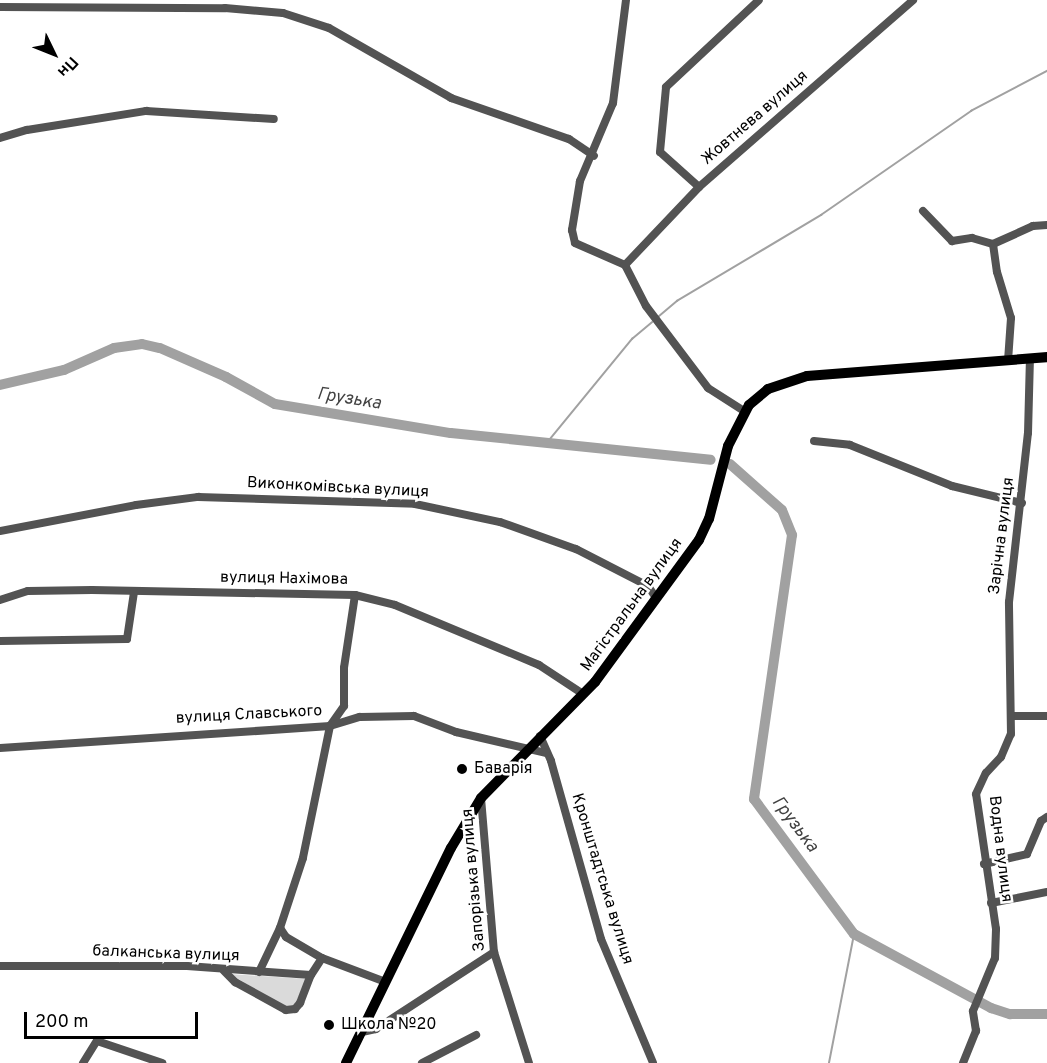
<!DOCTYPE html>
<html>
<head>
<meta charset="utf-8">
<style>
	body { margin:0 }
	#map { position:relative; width:1047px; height:1063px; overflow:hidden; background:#fff; font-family:Overpass,sans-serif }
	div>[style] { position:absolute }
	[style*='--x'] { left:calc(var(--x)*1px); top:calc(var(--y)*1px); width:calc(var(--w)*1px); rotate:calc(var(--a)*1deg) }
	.green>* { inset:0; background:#dadada }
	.stream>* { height:1.5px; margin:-0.75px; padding:0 0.75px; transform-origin:0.75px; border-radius:0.75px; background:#a1a1a1 }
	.river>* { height:10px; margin:-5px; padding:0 5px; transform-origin:5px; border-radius:5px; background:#a1a1a1 }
	.minor>* { height:8px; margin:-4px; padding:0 4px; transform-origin:4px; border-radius:4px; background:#535353 }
	.major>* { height:10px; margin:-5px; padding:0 5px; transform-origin:5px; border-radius:5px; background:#000 }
	.dots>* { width:16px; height:16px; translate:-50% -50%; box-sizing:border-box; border:3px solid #fff; border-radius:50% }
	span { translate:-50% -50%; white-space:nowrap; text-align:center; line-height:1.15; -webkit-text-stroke:5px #fff; paint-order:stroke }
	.street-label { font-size:16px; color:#000 }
	.poi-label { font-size:16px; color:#000 }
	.left { translate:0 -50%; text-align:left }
	.water-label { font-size:18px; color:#424242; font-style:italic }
	.north { position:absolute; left:24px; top:24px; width:60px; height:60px; -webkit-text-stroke:4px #fff; paint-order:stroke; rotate:133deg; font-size:16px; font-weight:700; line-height:24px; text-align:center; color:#000 }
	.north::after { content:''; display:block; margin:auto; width:21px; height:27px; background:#000; clip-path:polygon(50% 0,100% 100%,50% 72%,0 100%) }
	.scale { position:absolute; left:24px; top:1012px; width:174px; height:27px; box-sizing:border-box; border:3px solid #000; border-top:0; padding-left:8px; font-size:18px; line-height:21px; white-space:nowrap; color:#000; -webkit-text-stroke:4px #fff; paint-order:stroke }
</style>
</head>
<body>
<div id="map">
	<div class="green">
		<div style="clip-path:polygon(230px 974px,307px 979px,294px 1006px,287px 1008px)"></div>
	</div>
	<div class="stream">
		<div style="--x:658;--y:317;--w:25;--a:-40"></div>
		<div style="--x:677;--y:301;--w:168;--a:-30.8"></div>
		<div style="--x:821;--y:215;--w:183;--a:-34.7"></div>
		<div style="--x:971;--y:111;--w:86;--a:-27.8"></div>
		<div style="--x:546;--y:444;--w:136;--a:-50.7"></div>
		<div style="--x:632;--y:339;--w:26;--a:-40"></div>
		<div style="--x:829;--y:1063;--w:131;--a:-79"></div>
	</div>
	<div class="river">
		<div style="--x:0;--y:385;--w:66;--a:-13.2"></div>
		<div style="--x:64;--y:370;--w:55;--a:-23.7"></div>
		<div style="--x:114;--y:348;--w:28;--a:-8"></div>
		<div style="--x:142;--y:344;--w:18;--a:13"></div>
		<div style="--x:160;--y:348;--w:72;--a:23.7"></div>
		<div style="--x:226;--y:377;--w:56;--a:28.9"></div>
		<div style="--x:275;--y:404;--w:178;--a:9.4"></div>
		<div style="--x:451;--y:433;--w:261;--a:5.9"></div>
		<div style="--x:730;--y:464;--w:69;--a:41.5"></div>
		<div style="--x:782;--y:510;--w:27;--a:68"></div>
		<div style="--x:792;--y:535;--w:267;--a:98.2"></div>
		<div style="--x:754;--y:799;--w:168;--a:53.5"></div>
		<div style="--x:854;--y:934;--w:156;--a:28.4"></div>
		<div style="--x:991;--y:1008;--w:20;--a:18"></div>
		<div style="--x:1010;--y:1014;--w:37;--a:0"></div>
	</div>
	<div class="minor">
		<div style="--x:626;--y:0;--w:104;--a:97.2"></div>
		<div style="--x:613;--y:103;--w:85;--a:112.9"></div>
		<div style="--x:580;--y:181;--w:50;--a:99.3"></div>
		<div style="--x:572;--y:230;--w:13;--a:77"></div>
		<div style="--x:575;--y:243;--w:55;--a:23.7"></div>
		<div style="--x:625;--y:265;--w:46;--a:62.9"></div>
		<div style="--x:646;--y:306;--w:103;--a:52.9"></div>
		<div style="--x:708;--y:388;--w:43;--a:32.6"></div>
		<div style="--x:0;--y:7;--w:225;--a:0.3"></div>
		<div style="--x:225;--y:8;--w:58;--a:4.9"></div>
		<div style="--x:283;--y:13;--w:48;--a:18.1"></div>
		<div style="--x:329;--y:28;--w:141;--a:29.8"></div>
		<div style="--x:451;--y:98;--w:125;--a:19.2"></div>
		<div style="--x:569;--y:139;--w:30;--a:34"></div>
		<div style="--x:0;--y:138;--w:28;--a:-17"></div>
		<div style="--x:27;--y:130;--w:121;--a:-9.1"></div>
		<div style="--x:146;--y:111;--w:128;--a:3.6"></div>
		<div style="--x:699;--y:187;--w:52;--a:-138.1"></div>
		<div style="--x:660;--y:152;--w:65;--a:-84.7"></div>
		<div style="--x:666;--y:87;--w:127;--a:-43.1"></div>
		<div style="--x:923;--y:211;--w:42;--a:46"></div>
		<div style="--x:952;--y:241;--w:20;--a:-9"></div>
		<div style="--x:972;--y:238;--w:22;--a:16"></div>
		<div style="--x:993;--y:244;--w:44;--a:-24.2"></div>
		<div style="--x:1033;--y:226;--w:14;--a:-4"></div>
		<div style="--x:993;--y:244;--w:28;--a:82"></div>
		<div style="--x:997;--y:272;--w:48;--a:73.1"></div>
		<div style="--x:1011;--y:318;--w:43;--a:94"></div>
		<div style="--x:625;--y:265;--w:108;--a:-46.5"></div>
		<div style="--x:699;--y:187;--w:284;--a:-41.1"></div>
		<div style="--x:814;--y:441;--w:36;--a:6"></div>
		<div style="--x:850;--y:445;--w:110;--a:21.9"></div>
		<div style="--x:952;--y:486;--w:72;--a:13.7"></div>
		<div style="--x:0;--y:531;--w:138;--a:-10.8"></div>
		<div style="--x:136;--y:505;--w:63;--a:-7.4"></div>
		<div style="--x:198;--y:497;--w:217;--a:1.8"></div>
		<div style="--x:415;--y:504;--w:87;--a:12"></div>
		<div style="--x:500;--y:522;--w:81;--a:19.6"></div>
		<div style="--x:576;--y:549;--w:81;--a:27.2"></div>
		<div style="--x:648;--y:586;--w:14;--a:56"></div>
		<div style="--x:355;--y:595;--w:74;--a:98.6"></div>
		<div style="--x:344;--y:668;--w:38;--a:90"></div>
		<div style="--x:344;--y:706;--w:24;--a:125"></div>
		<div style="--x:330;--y:726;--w:135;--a:101.6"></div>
		<div style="--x:303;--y:858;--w:74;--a:108.2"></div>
		<div style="--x:280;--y:928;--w:11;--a:56"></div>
		<div style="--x:286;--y:937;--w:42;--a:30.3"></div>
		<div style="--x:322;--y:958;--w:68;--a:20.6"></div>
		<div style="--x:0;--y:600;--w:29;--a:-18"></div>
		<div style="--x:28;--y:591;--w:64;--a:-0.9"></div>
		<div style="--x:92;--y:590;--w:263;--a:1.1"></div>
		<div style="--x:355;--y:595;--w:41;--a:14"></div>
		<div style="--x:395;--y:605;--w:156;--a:22.6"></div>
		<div style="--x:539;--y:665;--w:53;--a:33.4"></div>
		<div style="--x:0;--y:641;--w:127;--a:-0.9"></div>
		<div style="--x:127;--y:639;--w:48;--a:-81.5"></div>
		<div style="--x:1013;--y:716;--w:34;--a:0"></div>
		<div style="--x:540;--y:736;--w:27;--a:66"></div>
		<div style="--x:551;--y:761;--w:185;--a:74.3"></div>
		<div style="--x:601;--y:939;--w:134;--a:67.2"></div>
		<div style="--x:0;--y:748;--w:331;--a:-3.8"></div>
		<div style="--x:330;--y:726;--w:31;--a:-17"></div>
		<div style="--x:360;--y:717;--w:54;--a:-1.1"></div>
		<div style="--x:414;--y:716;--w:45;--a:20.9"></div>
		<div style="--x:456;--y:732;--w:92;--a:13.1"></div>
		<div style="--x:481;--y:798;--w:155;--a:85.2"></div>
		<div style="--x:494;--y:952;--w:116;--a:72.5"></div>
		<div style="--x:984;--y:864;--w:44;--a:-13.1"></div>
		<div style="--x:1027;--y:854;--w:36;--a:-67"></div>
		<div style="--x:1041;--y:821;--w:7;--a:-34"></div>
		<div style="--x:991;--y:903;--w:57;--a:-11.1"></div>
		<div style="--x:0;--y:966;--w:187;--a:0"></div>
		<div style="--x:187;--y:966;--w:124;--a:4.2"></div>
		<div style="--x:311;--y:975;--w:20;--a:-57"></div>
		<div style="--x:224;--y:971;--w:16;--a:45"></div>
		<div style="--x:235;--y:982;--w:58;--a:28.8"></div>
		<div style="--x:286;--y:1010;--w:9;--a:-6"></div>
		<div style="--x:295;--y:1009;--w:8;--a:-50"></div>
		<div style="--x:300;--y:1003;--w:30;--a:-69"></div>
		<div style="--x:259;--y:972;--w:49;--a:-64.5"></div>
		<div style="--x:362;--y:1032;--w:14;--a:-12"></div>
		<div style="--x:376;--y:1029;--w:141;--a:-33.1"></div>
		<div style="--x:83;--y:1063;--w:26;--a:-58"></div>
		<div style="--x:97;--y:1041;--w:69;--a:18.7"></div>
		<div style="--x:422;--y:1063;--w:61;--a:-27.4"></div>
		<div style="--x:963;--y:1063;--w:35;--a:-68"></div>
		<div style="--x:976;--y:1031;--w:20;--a:-99"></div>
		<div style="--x:973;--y:1011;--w:57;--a:-67.5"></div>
		<div style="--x:995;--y:958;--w:29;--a:-88"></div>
		<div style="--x:996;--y:929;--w:136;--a:-98.4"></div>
		<div style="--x:976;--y:794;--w:23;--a:-65"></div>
		<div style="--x:986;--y:773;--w:22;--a:-47"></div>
		<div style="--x:1001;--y:757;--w:25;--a:-67"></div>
		<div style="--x:1011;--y:734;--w:132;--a:-90.9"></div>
		<div style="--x:1009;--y:602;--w:170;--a:-83.6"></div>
		<div style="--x:1028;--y:433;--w:74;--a:-88.5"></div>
	</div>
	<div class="major">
		<div style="--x:346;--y:1063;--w:239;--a:-64"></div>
		<div style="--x:451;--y:848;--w:58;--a:-59"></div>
		<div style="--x:481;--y:798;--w:163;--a:-45.5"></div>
		<div style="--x:595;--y:682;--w:176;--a:-53.8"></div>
		<div style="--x:699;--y:540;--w:23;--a:-65"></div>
		<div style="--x:709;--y:519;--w:75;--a:-75.4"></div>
		<div style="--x:728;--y:446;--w:46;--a:-62.9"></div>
		<div style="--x:749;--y:405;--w:25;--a:-40"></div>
		<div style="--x:768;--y:389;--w:41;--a:-18.4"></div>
		<div style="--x:807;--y:376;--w:241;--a:-4.5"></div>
	</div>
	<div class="dots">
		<div style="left:462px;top:769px;background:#000"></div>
		<div style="left:329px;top:1025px;background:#000"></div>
	</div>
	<div class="street-label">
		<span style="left:755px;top:118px;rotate:-41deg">Жовтнева вулиця</span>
		<span style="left:338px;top:488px;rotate:3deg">Виконкомівська вулиця</span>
		<span style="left:1002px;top:536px;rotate:-83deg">Зарічна вулиця</span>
		<span style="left:284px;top:579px;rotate:1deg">вулиця Нахімова</span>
		<span style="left:632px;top:605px;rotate:-54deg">Магістральна вулиця</span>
		<span style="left:249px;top:715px;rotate:-3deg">вулиця Славського</span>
		<span style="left:1000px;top:849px;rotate:83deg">Водна вулиця</span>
		<span style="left:602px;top:879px;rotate:73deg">Кронштадтська вулиця</span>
		<span style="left:474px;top:880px;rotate:-95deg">Запорізька вулиця</span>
		<span style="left:166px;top:954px;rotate:2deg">балканська вулиця</span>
	</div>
	<div class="poi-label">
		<span class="left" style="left:474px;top:769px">Баварія</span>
		<span class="left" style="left:341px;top:1025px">Школа №20</span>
	</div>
	<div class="water-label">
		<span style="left:349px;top:400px;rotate:9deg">Грузька</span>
		<span style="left:794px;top:825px;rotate:53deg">Грузька</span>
	</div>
	<div class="north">Пн</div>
	<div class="scale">200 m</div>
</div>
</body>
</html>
